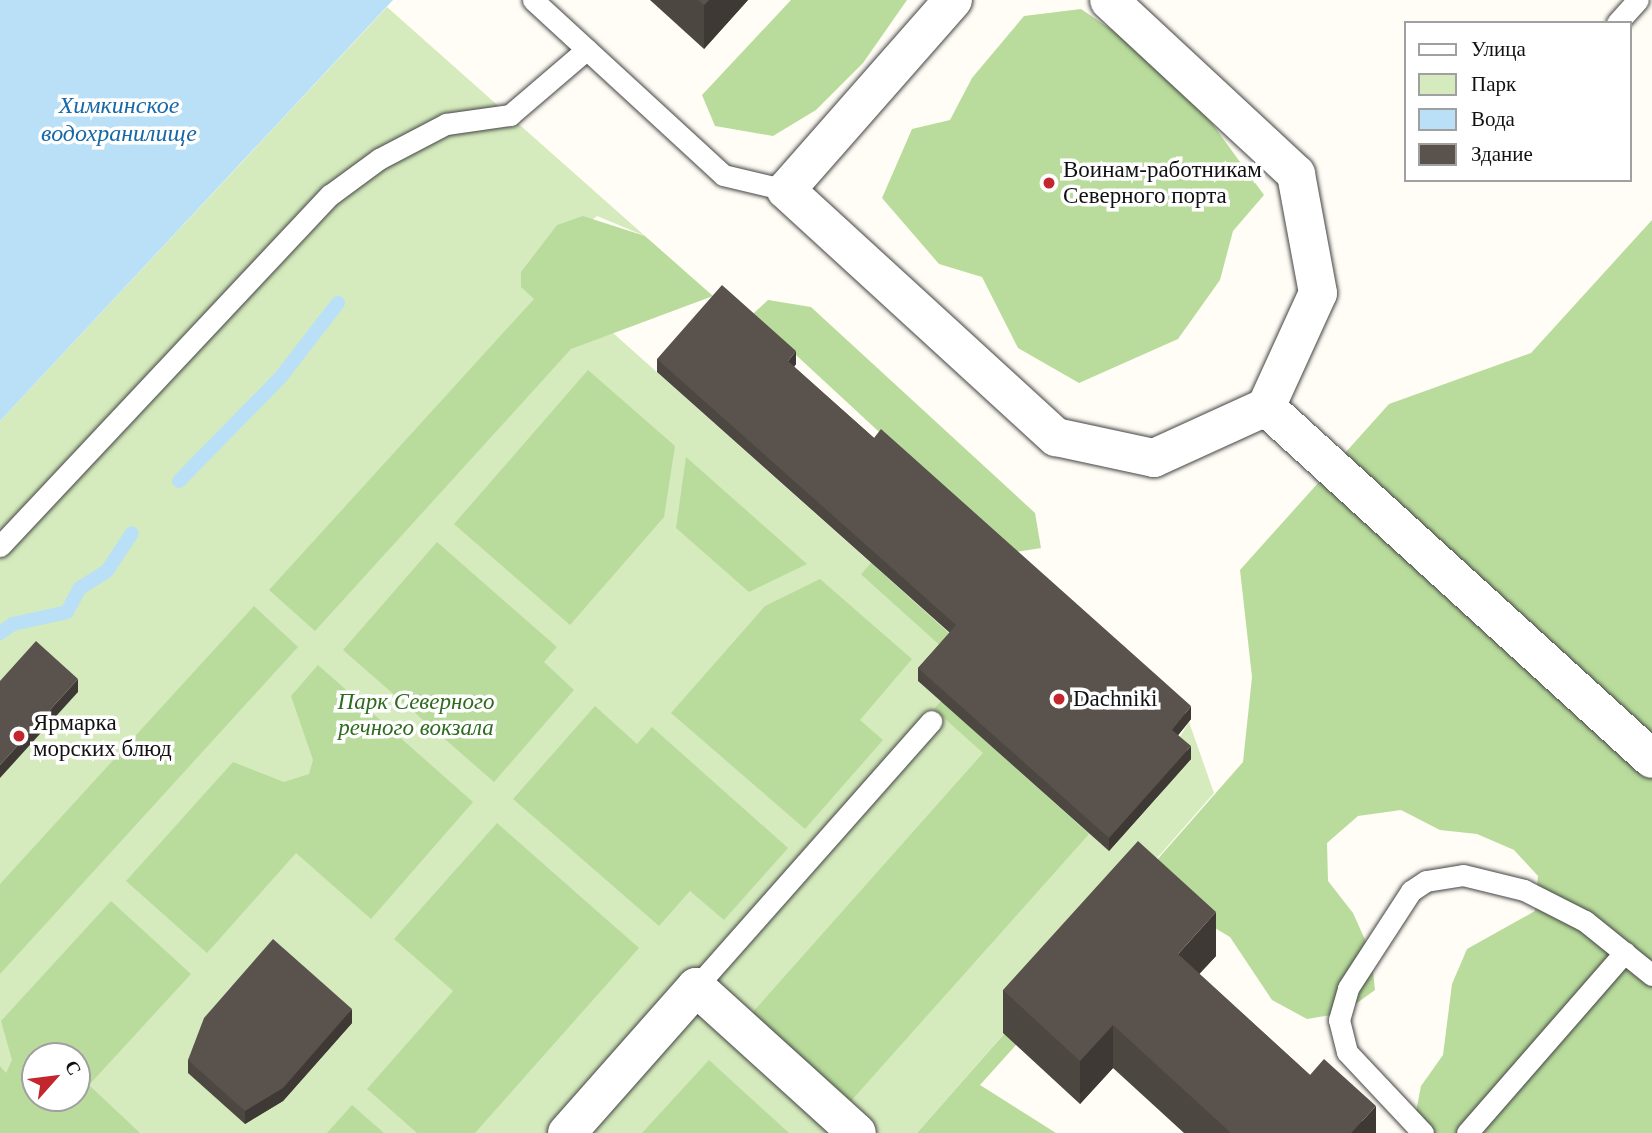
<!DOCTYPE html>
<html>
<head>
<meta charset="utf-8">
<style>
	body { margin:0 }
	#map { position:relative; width:1652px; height:1133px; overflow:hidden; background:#fffdf5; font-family:Georgia,serif }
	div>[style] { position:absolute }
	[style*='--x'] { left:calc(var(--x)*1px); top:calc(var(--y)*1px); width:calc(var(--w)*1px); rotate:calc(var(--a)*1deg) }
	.green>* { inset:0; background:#d5ebbd }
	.forest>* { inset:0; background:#b9dc9c; transform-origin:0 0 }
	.water>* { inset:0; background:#b9e0f7 }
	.stream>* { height:14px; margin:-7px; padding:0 7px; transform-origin:7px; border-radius:7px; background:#b9e0f7 }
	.roads { filter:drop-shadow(0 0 2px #444) drop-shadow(0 0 2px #444) }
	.lane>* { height:21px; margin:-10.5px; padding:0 10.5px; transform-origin:10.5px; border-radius:10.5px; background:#fff }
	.street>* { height:38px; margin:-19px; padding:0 19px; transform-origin:19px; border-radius:19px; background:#fff }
	.wall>* { inset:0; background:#4d4742 }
	.shaded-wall>* { inset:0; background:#3f3936 }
	.building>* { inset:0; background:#5a524d }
	.dots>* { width:19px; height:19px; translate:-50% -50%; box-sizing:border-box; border:4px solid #fff; border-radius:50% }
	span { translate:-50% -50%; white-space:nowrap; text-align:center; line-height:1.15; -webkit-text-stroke:7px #fff; paint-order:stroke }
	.poi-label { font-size:23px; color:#111 }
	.left { translate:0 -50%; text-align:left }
	.park-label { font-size:23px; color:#2f6b1f; font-style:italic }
	.water-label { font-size:24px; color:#1768a6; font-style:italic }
	.legend { position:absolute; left:1404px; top:21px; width:228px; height:161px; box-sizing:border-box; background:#fff; border:2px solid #a0a0a0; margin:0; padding:9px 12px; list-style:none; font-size:21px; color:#111 }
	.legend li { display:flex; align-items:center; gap:14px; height:35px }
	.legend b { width:35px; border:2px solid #a0a0a0 }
	.north { position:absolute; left:21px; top:1042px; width:70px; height:70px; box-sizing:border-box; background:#fff; border:2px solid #a0a0a0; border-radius:50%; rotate:62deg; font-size:19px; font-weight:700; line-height:28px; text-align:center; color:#111 }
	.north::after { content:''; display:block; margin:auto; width:24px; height:32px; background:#c4262e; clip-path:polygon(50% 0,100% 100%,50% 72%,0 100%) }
</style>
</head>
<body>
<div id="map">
	<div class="green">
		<div style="clip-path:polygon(evenodd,387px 7px,645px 236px,597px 216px,538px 266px,956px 639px,919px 682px,1109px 851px,1189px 722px,1214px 793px,917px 1133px,0 1133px,0 421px,387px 7px,35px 1056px,77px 1056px,77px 1098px,35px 1098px,35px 1056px)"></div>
	</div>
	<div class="forest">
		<div style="clip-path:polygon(791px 0,907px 0,863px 63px,816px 110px,773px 136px,715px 126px,702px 95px)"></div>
		<div style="clip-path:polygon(1081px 9px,1146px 53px,1211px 122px,1264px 195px,1233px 231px,1220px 280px,1178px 339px,1079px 383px,1018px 348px,982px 277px,939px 264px,882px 198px,912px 129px,950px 120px,972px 78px,1024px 16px)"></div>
		<div style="clip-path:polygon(583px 216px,645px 236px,713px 296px,571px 349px,315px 631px,269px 590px,534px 299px,521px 287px,521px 272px,557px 225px)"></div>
		<div style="clip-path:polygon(1652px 220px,1652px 1133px,1421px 1133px,1414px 1122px,1421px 1086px,1443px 1055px,1452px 984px,1467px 949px,1535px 911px,1538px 876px,1514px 850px,1477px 834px,1440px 830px,1401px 810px,1358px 816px,1327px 843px,1328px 881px,1353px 913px,1371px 953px,1375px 990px,1343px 1013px,1307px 1019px,1272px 1000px,1230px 937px,1154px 892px,980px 1085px,1056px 1133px,917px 1133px,1243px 762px,1252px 677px,1240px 570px,1389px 404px,1531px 353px)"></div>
		<div style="clip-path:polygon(768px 300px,811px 307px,1035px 513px,1041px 548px,1010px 553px,783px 343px,745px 321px)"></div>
		<div style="clip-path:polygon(588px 370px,675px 446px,664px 517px,570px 625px,454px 524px)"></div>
		<div style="clip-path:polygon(686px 457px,807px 564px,749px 592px,676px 528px)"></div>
		<div style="clip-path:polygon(437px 542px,557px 647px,544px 662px,574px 690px,494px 782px,343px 650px)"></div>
		<div style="left:871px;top:563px;width:114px;height:15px;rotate:42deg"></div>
		<div style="clip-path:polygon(820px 579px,912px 659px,860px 720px,883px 740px,805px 829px,671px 713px,765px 606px)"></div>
		<div style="clip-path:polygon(254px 606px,298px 647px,0 974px,0 884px)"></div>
		<div style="clip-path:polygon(318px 665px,473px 802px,371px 919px,296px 853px,207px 953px,126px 881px,233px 762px,284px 782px,309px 774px,313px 760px,291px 696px)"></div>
		<div style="clip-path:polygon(941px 701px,1089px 834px,851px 1101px,752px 1013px,983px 753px,934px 709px)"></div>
		<div style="clip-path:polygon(595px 706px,637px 744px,652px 727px,788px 848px,724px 920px,690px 891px,659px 926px,513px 799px)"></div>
		<div style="clip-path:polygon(497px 823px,639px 948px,475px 1133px,417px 1133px,367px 1089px,453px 991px,394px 939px)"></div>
		<div style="clip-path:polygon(evenodd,111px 901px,191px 974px,89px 1085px,140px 1133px,0 1133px,0 1066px,6px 1073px,12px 1060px,1px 1021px,111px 901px,35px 1056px,77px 1056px,77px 1098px,35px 1098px,35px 1056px)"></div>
		<div style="clip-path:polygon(709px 1060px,789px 1133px,642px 1133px)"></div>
		<div style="clip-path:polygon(352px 1105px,384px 1133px,327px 1133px)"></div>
	</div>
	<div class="water">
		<div style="clip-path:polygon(0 0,393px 0,0 421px)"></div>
	</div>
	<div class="stream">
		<div style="--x:179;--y:481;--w:144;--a:-45.6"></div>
		<div style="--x:280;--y:378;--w:95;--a:-52.3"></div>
		<div style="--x:0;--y:633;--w:16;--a:-35"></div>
		<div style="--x:13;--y:624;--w:55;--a:-12.5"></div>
		<div style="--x:67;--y:612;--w:27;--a:-62"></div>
		<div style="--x:80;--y:588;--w:32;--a:-32"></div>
		<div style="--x:107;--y:571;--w:45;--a:-56.7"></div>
	</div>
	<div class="roads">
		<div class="lane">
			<div style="--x:533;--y:0;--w:258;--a:42.6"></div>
			<div style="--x:723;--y:175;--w:65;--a:13.4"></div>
			<div style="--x:1617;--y:23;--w:31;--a:-48"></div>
			<div style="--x:0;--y:546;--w:482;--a:-46.8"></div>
			<div style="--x:330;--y:195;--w:61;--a:-36.3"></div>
			<div style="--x:379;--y:159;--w:76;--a:-27.6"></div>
			<div style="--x:446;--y:124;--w:65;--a:-8"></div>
			<div style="--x:510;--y:115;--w:101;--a:-40.6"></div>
			<div style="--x:696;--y:987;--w:355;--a:-48.5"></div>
			<div style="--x:1423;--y:1133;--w:111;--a:-133.2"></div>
			<div style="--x:1347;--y:1052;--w:33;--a:-104"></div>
			<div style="--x:1339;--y:1020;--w:33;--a:-74"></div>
			<div style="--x:1348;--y:988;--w:116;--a:-57"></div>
			<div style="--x:1411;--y:891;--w:18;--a:-34"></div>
			<div style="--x:1426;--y:881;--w:37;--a:-9"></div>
			<div style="--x:1463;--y:875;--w:63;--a:13.8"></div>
			<div style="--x:1524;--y:890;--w:68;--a:26.9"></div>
			<div style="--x:1585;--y:921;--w:86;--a:38.9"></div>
			<div style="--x:1467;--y:1133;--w:240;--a:-48.9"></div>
		</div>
		<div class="street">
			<div style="--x:953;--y:0;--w:253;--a:131.3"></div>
			<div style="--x:786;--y:190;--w:366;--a:42.5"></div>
			<div style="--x:1056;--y:437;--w:100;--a:12.1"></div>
			<div style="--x:1154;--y:458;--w:123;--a:-24.5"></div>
			<div style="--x:1266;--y:407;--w:125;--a:-65.5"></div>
			<div style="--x:1318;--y:293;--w:121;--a:-100.5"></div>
			<div style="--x:1296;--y:174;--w:255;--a:-137.1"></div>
			<div style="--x:1266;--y:407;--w:522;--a:42.36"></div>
			<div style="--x:567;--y:1133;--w:195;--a:-48.5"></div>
			<div style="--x:696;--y:987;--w:217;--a:42.2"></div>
		</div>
	</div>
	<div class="wall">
		<div style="clip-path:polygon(650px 0,748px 0,704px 49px)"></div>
		<div style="clip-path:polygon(657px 359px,796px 364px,794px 367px,1191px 719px,1178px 735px,1191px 759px,1109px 851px,918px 681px,918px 668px,950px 633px,657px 372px)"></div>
		<div style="clip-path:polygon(1216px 956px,1199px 974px,1310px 1075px,1376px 1133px,1184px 1133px,1113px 1068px,1080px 1104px,1003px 1033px,1003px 990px)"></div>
		<div style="clip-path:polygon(352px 1023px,283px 1101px,245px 1124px,188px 1073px,188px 1060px)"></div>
	</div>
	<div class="shaded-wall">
		<div style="clip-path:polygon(709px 0,748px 0,704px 49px,704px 5px)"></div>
		<div style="clip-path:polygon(796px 351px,796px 364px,788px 374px,788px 361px)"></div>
		<div style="clip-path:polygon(78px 679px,78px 692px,0 778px,0 765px)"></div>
		<div style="clip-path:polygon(1191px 706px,1191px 719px,1172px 743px,1172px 730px)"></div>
		<div style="clip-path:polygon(1191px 746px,1191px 759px,1109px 851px,1109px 838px)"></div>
		<div style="clip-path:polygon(1216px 912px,1216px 956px,1178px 997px,1178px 954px)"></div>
		<div style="clip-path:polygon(352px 1009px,352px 1023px,283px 1101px,245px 1124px,245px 1111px)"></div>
		<div style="clip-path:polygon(1113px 1025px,1113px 1068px,1080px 1104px,1080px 1061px)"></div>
		<div style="clip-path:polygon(1376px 1106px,1376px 1133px,1351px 1133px)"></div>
	</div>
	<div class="building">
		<div style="clip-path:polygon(698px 0,709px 0,704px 5px)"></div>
		<div style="clip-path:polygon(722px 285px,796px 351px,788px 361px,874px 438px,881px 429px,1191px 706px,1172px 730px,1191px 746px,1109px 838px,918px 668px,956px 625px,657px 359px)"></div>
		<div style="clip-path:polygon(36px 641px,78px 679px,0 765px,0 681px)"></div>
		<div style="clip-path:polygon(1138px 841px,1216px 912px,1178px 954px,1310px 1075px,1324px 1059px,1376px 1106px,1351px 1133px,1231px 1133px,1113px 1025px,1080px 1061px,1003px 990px)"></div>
		<div style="clip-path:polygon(273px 939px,352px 1009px,283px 1088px,245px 1111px,188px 1060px,204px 1018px)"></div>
	</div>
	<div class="dots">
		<div style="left:1049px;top:183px;background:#c4262e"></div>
		<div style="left:1059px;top:699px;background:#c4262e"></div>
		<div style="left:19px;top:736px;background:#c4262e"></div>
	</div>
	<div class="poi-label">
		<span class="left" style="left:1063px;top:183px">Воинам-работникам<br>Северного порта</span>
		<span class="left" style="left:1073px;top:699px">Dachniki</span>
		<span class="left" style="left:33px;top:736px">Ярмарка<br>морских блюд</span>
	</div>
	<div class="park-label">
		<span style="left:416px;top:715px">Парк Северного<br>речного вокзала</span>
	</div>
	<div class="water-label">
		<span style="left:119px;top:120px">Химкинское<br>водохранилище</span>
	</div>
	<ul class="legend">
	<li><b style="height:9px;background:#fff"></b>Улица</li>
	<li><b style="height:19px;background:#d5ebbd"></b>Парк</li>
	<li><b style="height:19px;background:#b9e0f7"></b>Вода</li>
	<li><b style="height:19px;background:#5a524d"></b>Здание</li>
	</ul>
	<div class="north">С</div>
</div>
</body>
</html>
